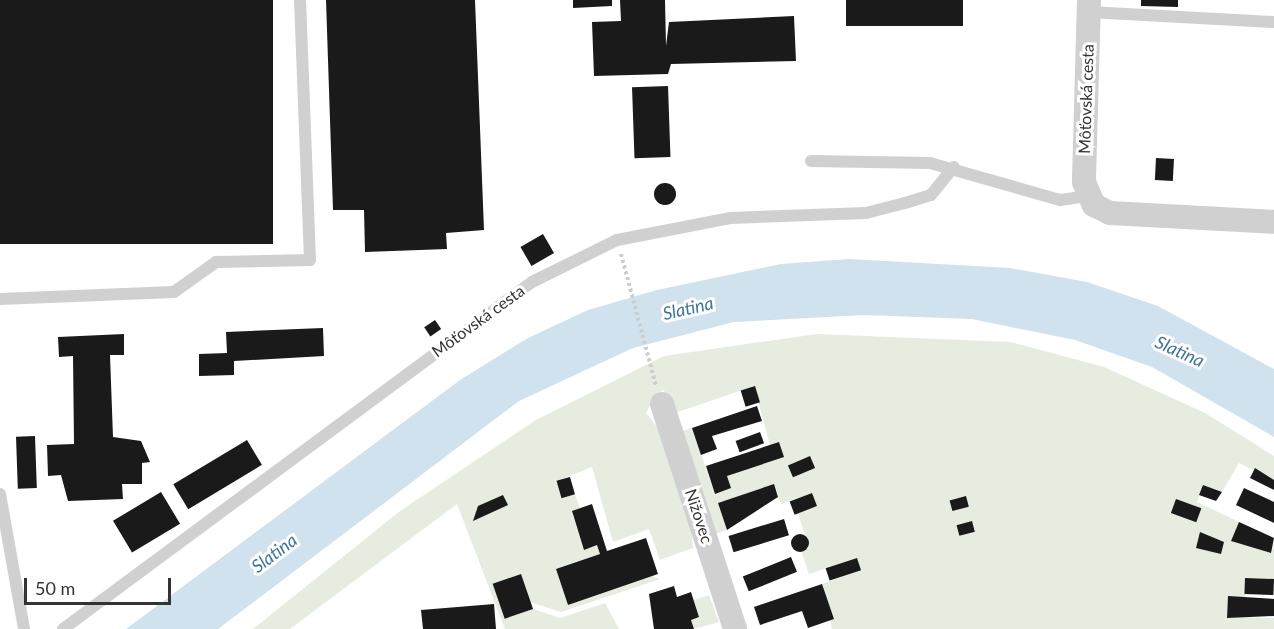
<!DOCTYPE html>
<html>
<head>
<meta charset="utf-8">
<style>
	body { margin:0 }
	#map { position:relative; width:1274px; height:629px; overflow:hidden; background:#fff; font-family:Lato,sans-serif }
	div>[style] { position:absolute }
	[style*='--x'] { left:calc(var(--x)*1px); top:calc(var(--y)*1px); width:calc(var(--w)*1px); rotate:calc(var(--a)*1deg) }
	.green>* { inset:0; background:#e6ecdf }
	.water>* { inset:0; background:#cfe2ee }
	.building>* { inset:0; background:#1a1a1a; transform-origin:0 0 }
	.round { border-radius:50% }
	.path>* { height:4px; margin-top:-2px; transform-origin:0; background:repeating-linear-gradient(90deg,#cdcdcd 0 3px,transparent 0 6px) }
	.lane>* { height:12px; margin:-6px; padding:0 6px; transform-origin:6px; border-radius:6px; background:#d0d0d0 }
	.street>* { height:24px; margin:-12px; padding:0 12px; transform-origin:12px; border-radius:12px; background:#d0d0d0 }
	span { translate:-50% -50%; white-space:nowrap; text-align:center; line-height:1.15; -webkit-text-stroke:6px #fff; paint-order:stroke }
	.street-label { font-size:16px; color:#333 }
	.water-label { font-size:18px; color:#3f7597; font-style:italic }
	.scale { position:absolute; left:24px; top:578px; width:147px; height:27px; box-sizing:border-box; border:3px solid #333; border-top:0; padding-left:8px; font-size:18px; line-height:21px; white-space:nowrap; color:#333; -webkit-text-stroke:4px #fff; paint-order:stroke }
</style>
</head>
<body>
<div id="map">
	<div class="green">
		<div style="clip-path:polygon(817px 334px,1010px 342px,1104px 367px,1205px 413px,1274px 456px,1274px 480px,1239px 463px,1222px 492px,1203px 485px,1197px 502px,1239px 522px,1231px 541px,1270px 553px,1274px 544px,1274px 579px,1246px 578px,1245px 598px,1228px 597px,1227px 617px,1274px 618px,1274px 629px,832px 629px,822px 584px,860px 570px,856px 558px,809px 574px,801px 551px,809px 548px,798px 513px,816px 506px,812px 493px,781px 504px,774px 484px,718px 503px,727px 530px,712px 535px,677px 433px,692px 428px,715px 494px,731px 488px,727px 476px,783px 456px,779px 442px,770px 445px,754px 386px,672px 414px,664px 390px,655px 394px,646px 413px,663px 434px,690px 516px,693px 548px,660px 560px,649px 529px,613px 542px,592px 467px,557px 481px,562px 498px,575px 494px,581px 511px,572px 514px,584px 549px,597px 545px,600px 554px,556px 569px,568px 605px,649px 575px,660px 579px,561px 612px,530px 602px,520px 574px,493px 584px,505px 618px,533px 609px,560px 618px,605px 603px,619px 629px,505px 629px,457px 504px,290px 629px,253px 629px,400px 511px,536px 420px,664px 356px)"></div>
		<div style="clip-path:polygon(709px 595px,719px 622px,694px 629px,691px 620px,699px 617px,694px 600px)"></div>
	</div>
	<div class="water">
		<div style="clip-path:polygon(849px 259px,1010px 268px,1087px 282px,1158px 306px,1274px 369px,1274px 437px,1152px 367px,1075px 340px,972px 319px,864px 315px,734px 322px,633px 348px,519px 401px,218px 629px,126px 629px,460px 380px,528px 338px,588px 310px,657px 290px,781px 264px)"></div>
	</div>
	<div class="building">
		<div style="left:0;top:0;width:273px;height:244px"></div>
		<div style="clip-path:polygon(326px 0,475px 0,484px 230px,446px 233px,447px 249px,365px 252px,364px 210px,333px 210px)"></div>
		<div style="clip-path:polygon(573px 0,612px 0,612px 6px,573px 8px)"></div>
		<div style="clip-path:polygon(620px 0,665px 0,666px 46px,669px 22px,794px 16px,796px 61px,671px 64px,668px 74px,594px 76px,592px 22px,621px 21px)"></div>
		<div style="left:846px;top:0;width:117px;height:26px"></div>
		<div style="clip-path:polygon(1141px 0,1178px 0,1178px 7px,1141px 6px)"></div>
		<div style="left:668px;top:86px;width:71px;height:36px;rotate:88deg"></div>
		<div style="left:1156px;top:158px;width:18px;height:22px;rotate:3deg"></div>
		<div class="round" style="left:654px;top:183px;width:22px;height:22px"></div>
		<div style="left:543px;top:234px;width:22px;height:26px;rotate:60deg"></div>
		<div style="left:435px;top:320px;width:11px;height:13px;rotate:56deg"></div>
		<div style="clip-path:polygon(323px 328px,324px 356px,234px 361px,234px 375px,199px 376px,199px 354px,227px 353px,226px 332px)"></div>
		<div style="clip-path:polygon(124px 334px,124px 355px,110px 355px,113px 437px,141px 441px,150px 462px,142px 463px,142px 484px,122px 484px,123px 499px,68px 501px,61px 475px,48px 476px,47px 445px,74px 444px,73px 356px,59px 357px,58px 337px)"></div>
		<div style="left:755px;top:386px;width:17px;height:15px;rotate:73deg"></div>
		<div style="clip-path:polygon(757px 406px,762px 421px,712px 436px,717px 449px,701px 455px,692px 428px)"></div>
		<div style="left:760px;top:432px;width:12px;height:26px;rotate:70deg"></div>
		<div style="left:35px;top:436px;width:52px;height:19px;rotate:88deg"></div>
		<div style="left:247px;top:440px;width:29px;height:86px;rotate:59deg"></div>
		<div style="clip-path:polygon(779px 442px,784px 457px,727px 476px,731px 488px,715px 494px,706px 466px)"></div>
		<div style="left:810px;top:456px;width:13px;height:24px;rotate:67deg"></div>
		<div style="clip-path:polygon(1255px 468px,1274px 480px,1274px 490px,1250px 478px)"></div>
		<div style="left:570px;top:477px;width:18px;height:14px;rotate:74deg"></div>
		<div style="clip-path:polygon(774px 484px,778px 497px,727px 530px,718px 503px)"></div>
		<div style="clip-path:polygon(1203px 485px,1222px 492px,1216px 501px,1199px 495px)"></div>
		<div style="clip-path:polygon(1244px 488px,1274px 502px,1274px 523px,1236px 505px)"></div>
		<div style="left:161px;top:492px;width:37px;height:56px;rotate:59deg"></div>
		<div style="left:812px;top:493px;width:14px;height:24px;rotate:69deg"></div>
		<div style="clip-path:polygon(503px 495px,508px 505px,473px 521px,478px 506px)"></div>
		<div style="left:966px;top:496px;width:11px;height:17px;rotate:75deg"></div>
		<div style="left:1176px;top:499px;width:27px;height:15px;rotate:20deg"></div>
		<div style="clip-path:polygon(592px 504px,607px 551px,646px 538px,658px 574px,568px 605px,556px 569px,600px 554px,597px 545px,584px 550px,572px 511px)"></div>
		<div style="left:784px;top:519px;width:17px;height:58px;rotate:73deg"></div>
		<div style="left:972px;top:521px;width:11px;height:16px;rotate:75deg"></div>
		<div style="clip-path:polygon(1239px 522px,1274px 538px,1271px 553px,1231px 541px)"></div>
		<div style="clip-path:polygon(1200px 532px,1224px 542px,1221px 554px,1196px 548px)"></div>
		<div class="round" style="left:791px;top:534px;width:18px;height:18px"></div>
		<div style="left:791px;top:557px;width:16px;height:52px;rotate:68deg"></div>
		<div style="left:857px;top:558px;width:13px;height:33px;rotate:72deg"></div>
		<div style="left:521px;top:574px;width:37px;height:30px;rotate:71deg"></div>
		<div style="left:1245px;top:578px;width:29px;height:16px;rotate:2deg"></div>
		<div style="clip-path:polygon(822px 584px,834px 619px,808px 628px,802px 611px,760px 625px,754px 607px)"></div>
		<div style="clip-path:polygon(674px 586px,677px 597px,691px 592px,699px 617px,691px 620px,694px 629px,654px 629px,649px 594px)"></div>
		<div style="clip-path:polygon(1228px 596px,1274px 599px,1274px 616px,1227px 618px)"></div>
		<div style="clip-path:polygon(494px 604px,496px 629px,423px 629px,421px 610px)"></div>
	</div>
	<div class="path">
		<div style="--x:621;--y:254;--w:137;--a:75.1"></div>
	</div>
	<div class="lane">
		<div style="--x:1089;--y:12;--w:185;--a:3.1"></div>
		<div style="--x:811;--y:161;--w:119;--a:1"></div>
		<div style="--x:930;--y:163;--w:135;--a:15.9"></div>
		<div style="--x:1060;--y:200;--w:28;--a:-8"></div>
		<div style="--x:0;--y:299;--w:174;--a:-2.3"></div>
		<div style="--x:174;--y:292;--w:52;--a:-35.5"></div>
		<div style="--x:216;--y:262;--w:94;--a:-1.2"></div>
		<div style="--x:310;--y:260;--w:260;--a:-92.2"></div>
		<div style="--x:0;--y:494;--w:137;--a:79.9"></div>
		<div style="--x:63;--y:629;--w:583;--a:-36.5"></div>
		<div style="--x:532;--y:282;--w:95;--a:-26.3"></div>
		<div style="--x:617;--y:240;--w:115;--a:-11"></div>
		<div style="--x:730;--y:218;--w:136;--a:-2.1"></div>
		<div style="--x:866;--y:213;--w:40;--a:-14.4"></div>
		<div style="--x:905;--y:203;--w:27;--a:-17"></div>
		<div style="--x:931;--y:195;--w:36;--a:-51"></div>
	</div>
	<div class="street">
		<div style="--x:1089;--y:0;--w:182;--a:91.6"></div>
		<div style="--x:1084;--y:182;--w:25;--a:67"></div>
		<div style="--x:1094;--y:205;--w:18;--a:27"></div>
		<div style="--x:1110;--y:213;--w:164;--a:3.1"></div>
		<div style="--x:662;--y:404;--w:237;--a:72"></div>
	</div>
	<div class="street-label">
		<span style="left:1086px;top:99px;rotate:-88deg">Môťovská cesta</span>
		<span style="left:478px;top:321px;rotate:-36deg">Môťovská cesta</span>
		<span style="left:699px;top:516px;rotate:72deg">Nižovec</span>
	</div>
	<div class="water-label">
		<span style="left:688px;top:308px;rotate:-13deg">Slatina</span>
		<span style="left:1180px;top:351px;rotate:24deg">Slatina</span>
		<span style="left:274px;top:553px;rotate:-37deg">Slatina</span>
	</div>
	<div class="scale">50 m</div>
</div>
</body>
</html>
